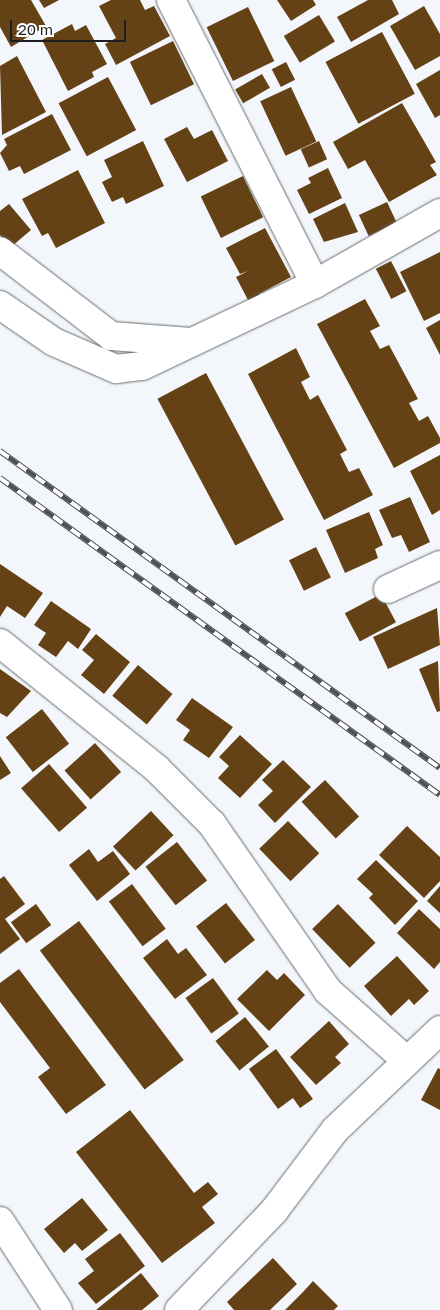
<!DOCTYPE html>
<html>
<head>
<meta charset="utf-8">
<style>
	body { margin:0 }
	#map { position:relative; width:440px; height:1310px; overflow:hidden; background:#f3f7fb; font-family:"Golos Text",sans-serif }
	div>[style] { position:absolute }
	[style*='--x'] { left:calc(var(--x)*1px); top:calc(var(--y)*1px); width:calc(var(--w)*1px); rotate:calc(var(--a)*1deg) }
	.building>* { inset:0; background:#654216; transform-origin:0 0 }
	.roads { filter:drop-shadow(0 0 1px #686c6f) drop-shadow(0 0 1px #686c6f) }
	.minor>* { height:28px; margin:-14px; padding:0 14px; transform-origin:14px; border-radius:14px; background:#fff }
	.rail>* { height:5.5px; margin-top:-2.75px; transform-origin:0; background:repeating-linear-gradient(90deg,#fff 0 11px,#4e5052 0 22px); box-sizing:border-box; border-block:1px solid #4e5052 }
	span { translate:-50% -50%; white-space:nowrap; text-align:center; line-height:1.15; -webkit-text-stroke:5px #fff; paint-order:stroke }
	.scale { position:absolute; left:10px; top:20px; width:116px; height:22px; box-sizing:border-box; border:2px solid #1c1d1f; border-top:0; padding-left:6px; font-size:15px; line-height:18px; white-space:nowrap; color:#1c1d1f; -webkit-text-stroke:4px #fff; paint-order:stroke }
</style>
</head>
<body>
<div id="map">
	<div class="building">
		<div style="clip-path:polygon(0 0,31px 0,46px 26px,11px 47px,0 27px)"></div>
		<div style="clip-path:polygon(39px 0,59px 0,44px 8px)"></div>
		<div style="clip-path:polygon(111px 0,140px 0,145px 10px,154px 6px,170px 36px,116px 65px,105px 44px,116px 38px,99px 6px)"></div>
		<div style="clip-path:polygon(277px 0,313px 0,316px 5px,291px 21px)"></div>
		<div style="clip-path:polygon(368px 0,392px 0,399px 14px,351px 42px,337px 17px)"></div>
		<div style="clip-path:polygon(424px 6px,440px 34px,440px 56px,415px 70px,390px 26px)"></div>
		<div style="left:248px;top:7px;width:60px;height:46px;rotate:64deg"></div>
		<div style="left:319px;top:15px;width:31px;height:41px;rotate:59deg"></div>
		<div style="clip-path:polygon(72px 24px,75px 31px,86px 25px,107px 64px,92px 72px,94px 77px,68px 91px,42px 40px)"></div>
		<div style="left:382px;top:32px;width:70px;height:64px;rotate:62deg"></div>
		<div style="left:173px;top:41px;width:48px;height:48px;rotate:64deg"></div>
		<div style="clip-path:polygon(17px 56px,46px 112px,2px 135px,0 66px)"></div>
		<div style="left:286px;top:62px;width:20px;height:16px;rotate:63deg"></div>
		<div style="clip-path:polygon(440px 70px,440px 115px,435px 118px,416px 84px)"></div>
		<div style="left:262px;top:74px;width:16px;height:31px;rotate:60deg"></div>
		<div style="left:108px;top:77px;width:60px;height:56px;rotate:62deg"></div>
		<div style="left:291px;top:87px;width:60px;height:34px;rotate:65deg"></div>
		<div style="clip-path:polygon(402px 103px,436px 162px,430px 165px,437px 175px,389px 202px,365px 160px,348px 169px,333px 142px)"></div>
		<div style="clip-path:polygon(52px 114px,71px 150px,24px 174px,20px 166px,9px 171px,0 153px,7px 145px,4px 139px)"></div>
		<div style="clip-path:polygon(187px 127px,194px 139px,212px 130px,228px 161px,187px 182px,164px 139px)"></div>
		<div style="clip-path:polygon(143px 141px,164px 186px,126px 204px,123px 197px,112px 202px,102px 182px,112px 177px,104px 160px)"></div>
		<div style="left:319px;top:141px;width:20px;height:20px;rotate:66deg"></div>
		<div style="clip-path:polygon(328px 168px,342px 198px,309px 214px,297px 190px,311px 183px,308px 178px)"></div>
		<div style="clip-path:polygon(78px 170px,105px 223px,56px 248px,48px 233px,42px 236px,22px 199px)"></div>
		<div style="left:243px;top:176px;width:46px;height:47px;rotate:64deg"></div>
		<div style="left:387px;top:202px;width:23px;height:31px;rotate:65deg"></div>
		<div style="clip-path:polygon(345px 203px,358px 232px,324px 242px,313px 219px)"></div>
		<div style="clip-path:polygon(9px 204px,31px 230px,11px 247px,0 235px,0 211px)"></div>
		<div style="clip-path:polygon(265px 228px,291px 277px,259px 294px,253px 283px,260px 296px,249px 302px,236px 277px,248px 271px,240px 274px,226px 248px)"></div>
		<div style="clip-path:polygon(440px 252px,440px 313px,424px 321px,400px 272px)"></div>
		<div style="left:391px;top:261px;width:34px;height:17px;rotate:63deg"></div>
		<div style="clip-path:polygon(365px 299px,380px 326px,370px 331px,380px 349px,389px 345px,418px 399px,409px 403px,419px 421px,428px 416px,440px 438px,440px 443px,394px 468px,317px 324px)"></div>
		<div style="clip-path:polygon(440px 320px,440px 355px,426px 328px)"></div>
		<div style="clip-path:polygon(296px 348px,310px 377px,301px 382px,310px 400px,318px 395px,347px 450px,340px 454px,349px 472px,359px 468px,373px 495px,324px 520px,248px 374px)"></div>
		<div style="left:206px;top:373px;width:166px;height:55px;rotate:62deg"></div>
		<div style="clip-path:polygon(440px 455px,440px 510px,432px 515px,410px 471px)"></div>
		<div style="clip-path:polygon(410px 497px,430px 542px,409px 552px,401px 535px,392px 538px,379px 510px)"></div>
		<div style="clip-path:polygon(369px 512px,383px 545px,375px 549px,378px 558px,345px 573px,326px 530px)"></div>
		<div style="left:316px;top:547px;width:34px;height:30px;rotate:64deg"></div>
		<div style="clip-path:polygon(0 564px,43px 593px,25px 618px,7px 606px,0 617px)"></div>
		<div style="left:381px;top:594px;width:32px;height:41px;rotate:62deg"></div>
		<div style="clip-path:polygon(51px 601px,91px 629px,78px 649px,68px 641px,56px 657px,38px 645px,46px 633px,34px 625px)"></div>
		<div style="clip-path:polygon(437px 608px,440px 645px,388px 669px,373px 637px)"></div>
		<div style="clip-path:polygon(96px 634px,130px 662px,104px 694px,81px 675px,94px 660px,82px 650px)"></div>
		<div style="clip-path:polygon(438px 661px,440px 711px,437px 712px,419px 669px)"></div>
		<div style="left:138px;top:665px;width:45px;height:40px;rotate:40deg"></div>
		<div style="clip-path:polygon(0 669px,31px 691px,7px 717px,0 713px)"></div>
		<div style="clip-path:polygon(192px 698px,233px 727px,209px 758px,183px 740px,190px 730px,176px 720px)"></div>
		<div style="left:42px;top:709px;width:44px;height:46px;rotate:52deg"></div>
		<div style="clip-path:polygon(240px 735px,272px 764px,240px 798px,218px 778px,229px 766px,219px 757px)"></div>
		<div style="left:95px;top:743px;width:39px;height:41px;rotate:48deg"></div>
		<div style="clip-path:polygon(0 756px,11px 773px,0 780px)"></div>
		<div style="clip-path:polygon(283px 760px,311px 787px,275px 823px,258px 805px,273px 791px,262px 780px)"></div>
		<div style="left:49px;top:764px;width:58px;height:37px;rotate:49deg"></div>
		<div style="left:325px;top:780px;width:50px;height:32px;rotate:47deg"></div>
		<div style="left:151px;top:811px;width:33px;height:52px;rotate:47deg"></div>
		<div style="left:288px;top:821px;width:45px;height:40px;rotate:46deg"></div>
		<div style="clip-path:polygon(407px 826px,440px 857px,440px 881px,424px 898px,379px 855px)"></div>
		<div style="left:177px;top:842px;width:49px;height:40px;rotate:52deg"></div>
		<div style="clip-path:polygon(89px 849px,98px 862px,113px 851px,130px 874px,97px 901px,69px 865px)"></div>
		<div style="clip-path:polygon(376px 860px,418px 901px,395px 925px,369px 898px,373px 894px,357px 879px)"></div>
		<div style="clip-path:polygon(4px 876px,25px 904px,5px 919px,20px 939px,0 954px,0 879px)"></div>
		<div style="left:132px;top:884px;width:56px;height:29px;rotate:53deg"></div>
		<div style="clip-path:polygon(440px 886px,440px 913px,427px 901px)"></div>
		<div style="left:226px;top:903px;width:47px;height:38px;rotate:52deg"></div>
		<div style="left:36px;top:904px;width:26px;height:31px;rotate:54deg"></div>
		<div style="left:338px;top:904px;width:54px;height:36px;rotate:46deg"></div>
		<div style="clip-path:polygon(419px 909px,440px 929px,440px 962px,434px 969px,397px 933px)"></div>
		<div style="left:79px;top:921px;width:174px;height:49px;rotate:53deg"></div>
		<div style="clip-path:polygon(167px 939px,178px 954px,186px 948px,207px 975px,175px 999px,143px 958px)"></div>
		<div style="clip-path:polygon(397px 956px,429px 991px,414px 1005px,409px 999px,391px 1016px,364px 986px)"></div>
		<div style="clip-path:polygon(19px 969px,106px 1085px,66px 1114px,38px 1077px,50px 1068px,0 1002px,0 983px)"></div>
		<div style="clip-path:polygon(267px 970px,277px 980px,284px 973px,305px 995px,269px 1031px,237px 999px)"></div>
		<div style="left:213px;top:978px;width:44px;height:34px;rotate:54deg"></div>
		<div style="left:245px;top:1017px;width:38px;height:38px;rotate:51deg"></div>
		<div style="clip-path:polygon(329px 1021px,349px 1044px,335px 1057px,341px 1063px,316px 1085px,290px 1057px)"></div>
		<div style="clip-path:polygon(276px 1049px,313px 1099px,300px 1108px,293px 1098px,278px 1109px,249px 1069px)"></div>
		<div style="clip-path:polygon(438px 1068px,440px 1069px,440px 1110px,421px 1100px)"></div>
		<div style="clip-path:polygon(130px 1110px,194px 1193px,208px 1182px,218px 1194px,202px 1207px,215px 1223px,162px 1263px,76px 1152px)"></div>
		<div style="clip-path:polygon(82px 1198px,108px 1230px,82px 1251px,75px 1243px,64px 1253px,44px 1229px)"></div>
		<div style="clip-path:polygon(120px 1233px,145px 1266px,96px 1304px,78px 1283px,94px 1271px,85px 1259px)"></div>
		<div style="clip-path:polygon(273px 1258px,297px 1284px,270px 1310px,234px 1310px,227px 1302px)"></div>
		<div style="clip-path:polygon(141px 1273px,159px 1296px,142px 1310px,96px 1310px)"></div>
		<div style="clip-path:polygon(313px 1281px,338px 1306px,334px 1310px,285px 1310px,303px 1292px,313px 1301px,303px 1292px)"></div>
	</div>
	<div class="roads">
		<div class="minor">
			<div style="--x:171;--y:0;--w:318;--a:63.1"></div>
			<div style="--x:0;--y:251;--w:140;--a:37.4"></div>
			<div style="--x:111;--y:336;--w:80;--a:4.3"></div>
			<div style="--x:0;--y:305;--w:65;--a:34.4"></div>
			<div style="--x:54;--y:342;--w:68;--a:23.5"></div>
			<div style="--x:116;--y:369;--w:26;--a:-7"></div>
			<div style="--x:142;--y:366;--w:191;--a:-25.4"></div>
			<div style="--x:315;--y:284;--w:144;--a:-29.6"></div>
			<div style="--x:388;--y:589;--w:57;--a:-24.8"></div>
			<div style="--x:0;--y:643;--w:201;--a:38.7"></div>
			<div style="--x:157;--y:769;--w:78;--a:45"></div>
			<div style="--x:212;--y:824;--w:203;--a:55.2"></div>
			<div style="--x:328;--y:991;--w:104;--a:41.5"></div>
			<div style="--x:0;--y:1221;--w:106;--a:56.9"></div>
			<div style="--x:179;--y:1310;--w:137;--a:-46.2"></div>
			<div style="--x:274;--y:1211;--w:101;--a:-53"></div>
			<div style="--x:335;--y:1130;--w:145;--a:-43.6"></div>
		</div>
	</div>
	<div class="rail">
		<div style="--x:0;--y:451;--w:542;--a:35.77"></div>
		<div style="--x:0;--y:478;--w:542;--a:35.77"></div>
	</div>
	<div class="scale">20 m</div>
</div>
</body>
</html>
